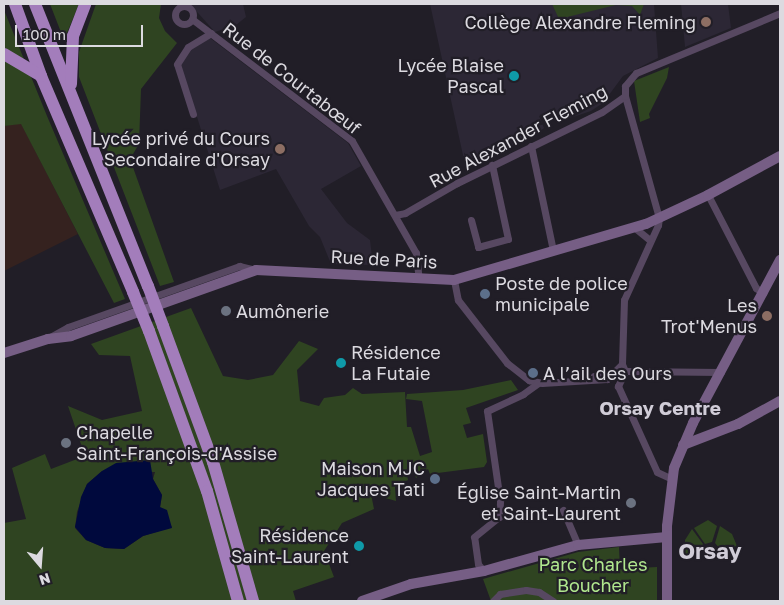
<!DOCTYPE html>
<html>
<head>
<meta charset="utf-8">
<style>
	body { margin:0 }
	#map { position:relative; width:784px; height:605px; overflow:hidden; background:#211e27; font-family:"Golos Text",sans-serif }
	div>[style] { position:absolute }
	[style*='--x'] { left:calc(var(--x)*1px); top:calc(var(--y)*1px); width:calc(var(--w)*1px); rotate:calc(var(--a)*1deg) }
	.commercial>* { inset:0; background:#35221f }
	.built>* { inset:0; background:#2c2735 }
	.green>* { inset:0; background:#2f4421 }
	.water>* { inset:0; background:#00093d }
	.street>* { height:7px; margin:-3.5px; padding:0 3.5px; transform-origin:3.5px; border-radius:3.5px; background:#574861 }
	.street>.ring { margin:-3.5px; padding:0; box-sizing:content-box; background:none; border:7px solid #574861; border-radius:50% }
	.secondary>* { height:10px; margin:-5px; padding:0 5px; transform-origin:5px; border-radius:5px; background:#765e85 }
	.highway>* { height:12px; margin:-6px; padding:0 6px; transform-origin:6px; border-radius:6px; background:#a37dbb }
	.highway-bridge>* { height:12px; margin:-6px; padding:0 6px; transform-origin:6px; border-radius:6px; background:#a37dbb }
	.dots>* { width:14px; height:14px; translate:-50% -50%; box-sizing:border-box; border:2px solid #211e27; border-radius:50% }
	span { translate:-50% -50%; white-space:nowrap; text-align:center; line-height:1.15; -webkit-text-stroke:4.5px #211e27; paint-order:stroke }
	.poi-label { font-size:18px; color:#dcdae0 }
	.right { translate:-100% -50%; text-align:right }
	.left { translate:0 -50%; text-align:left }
	.street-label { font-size:18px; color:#dcdae0 }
	.park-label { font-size:18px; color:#b0e78e }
	.neighbourhood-label { font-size:19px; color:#d0ccd7; font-weight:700 }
	.district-label { font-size:22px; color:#d0ccd7; font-weight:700 }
	.frame { position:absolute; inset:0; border:5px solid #dcdae0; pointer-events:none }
	.north { position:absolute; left:15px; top:540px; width:50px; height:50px; -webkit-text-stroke:4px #211e27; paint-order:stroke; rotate:162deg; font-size:14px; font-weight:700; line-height:20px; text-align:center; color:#dcdae0 }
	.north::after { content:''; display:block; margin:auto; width:18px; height:22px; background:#dcdae0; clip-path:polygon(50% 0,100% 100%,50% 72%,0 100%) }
	.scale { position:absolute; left:15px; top:25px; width:128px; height:22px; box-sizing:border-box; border:2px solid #dcdae0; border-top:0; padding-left:6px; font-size:15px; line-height:18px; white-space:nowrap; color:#dcdae0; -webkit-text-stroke:4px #211e27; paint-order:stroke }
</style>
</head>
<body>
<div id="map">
	<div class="commercial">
		<div style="clip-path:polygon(21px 123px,78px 234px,4px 271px,4px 126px)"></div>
	</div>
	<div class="built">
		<div style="clip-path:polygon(190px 4px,243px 4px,246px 17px,236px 25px,215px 32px)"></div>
		<div style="clip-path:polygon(430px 4px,654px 4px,658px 58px,623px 76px,603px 103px,591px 111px,570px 118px,570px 114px,557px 112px,539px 116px,544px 128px,537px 134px,476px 164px,469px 164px,466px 169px)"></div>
		<div style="clip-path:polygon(681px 4px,728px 4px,731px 28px,685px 47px)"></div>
		<div style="clip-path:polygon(210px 38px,348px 143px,361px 166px,321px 189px,347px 223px,370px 240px,373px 265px,331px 264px,320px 237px,309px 226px,276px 169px,220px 190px,180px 63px,192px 48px)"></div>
	</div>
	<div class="green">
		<div style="clip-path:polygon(50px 4px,79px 4px,64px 40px)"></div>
		<div style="clip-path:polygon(96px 4px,161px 4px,159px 18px,165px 31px,177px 43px,141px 89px,139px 144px,130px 159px,174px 282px,160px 286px,79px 77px,79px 52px)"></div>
		<div style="clip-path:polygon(552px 4px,644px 4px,640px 15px,632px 6px,616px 5px,559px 19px)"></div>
		<div style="clip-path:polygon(4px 10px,47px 116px,125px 299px,114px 303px,21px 124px,4px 126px)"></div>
		<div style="clip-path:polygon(669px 67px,667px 78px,649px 114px,650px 118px,640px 122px,634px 81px)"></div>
		<div style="clip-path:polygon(evenodd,191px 308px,223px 376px,248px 380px,273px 375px,299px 341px,318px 349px,297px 370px,300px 401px,319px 406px,324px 398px,345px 395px,353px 388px,362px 394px,405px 392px,407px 427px,411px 427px,420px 456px,432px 452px,422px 401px,406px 399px,407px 394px,463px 390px,511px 380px,518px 390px,466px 408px,471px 423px,463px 425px,467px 438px,483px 434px,487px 462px,484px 467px,430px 474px,428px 469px,416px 478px,414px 473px,407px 475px,408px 480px,395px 487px,396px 501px,371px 494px,374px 509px,342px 523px,324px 551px,334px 577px,293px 591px,296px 601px,4px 601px,4px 523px,26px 519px,12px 468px,45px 454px,51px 469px,85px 456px,68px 406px,102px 420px,142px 411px,130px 356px,99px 355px,91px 344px,191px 308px,102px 471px,155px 472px,153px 479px,162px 495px,160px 508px,172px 527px,143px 536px,124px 549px,105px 548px,86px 540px,75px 528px,77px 512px,87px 484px,102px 471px)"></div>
		<div style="clip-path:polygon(708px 520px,717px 526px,712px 542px,705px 544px,694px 528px)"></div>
		<div style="clip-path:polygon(720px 526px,732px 534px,737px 546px,721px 550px,715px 543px)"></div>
		<div style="clip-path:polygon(692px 529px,703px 544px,698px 555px,685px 557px,685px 540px)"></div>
		<div style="clip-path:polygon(619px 547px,620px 569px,657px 567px,657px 601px,491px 601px,483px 579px,578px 552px)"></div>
	</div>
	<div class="water">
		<div style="clip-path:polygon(150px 460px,153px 479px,162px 495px,160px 507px,167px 510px,172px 528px,143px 536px,124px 549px,105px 548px,86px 540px,75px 527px,81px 497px,87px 484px,102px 471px,116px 463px)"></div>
	</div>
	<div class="street">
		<div class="ring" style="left:175px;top:6px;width:11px;height:11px"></div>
		<div style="--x:192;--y:19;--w:201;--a:37.3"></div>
		<div style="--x:352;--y:141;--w:129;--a:60.3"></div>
		<div style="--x:416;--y:253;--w:20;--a:84"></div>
		<div style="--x:625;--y:96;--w:127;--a:74.4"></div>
		<div style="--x:659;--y:218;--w:7;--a:98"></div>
		<div style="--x:658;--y:225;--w:82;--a:114.4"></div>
		<div style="--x:624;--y:300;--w:64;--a:91.8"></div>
		<div style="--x:622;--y:364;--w:8;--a:67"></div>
		<div style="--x:193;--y:114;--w:52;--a:-107.7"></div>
		<div style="--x:177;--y:64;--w:20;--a:-57"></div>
		<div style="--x:188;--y:47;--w:27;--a:-31"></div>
		<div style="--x:531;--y:146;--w:106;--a:78.1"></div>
		<div style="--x:708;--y:195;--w:105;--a:62.7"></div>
		<div style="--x:756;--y:288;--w:9;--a:36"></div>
		<div style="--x:395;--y:215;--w:10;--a:-11"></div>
		<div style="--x:405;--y:213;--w:60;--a:-30"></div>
		<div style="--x:457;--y:183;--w:161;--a:-26.1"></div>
		<div style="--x:602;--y:112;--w:28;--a:-35"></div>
		<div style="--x:625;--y:96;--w:10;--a:-90"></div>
		<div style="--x:625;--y:86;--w:17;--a:-50"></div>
		<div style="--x:636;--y:73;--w:156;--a:-22.6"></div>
		<div style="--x:471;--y:220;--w:28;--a:75"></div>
		<div style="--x:478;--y:247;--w:31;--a:-15"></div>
		<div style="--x:508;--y:239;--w:76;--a:-102.2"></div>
		<div style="--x:635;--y:228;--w:19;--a:39"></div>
		<div style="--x:454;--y:280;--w:20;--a:79"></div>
		<div style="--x:458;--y:300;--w:80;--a:52.1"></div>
		<div style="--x:507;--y:363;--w:28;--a:38"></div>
		<div style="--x:529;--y:380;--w:13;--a:13"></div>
		<div style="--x:542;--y:383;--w:65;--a:-3.5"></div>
		<div style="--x:607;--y:379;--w:21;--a:-45"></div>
		<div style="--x:50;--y:337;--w:21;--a:-29"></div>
		<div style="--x:68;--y:327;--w:182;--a:-19.6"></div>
		<div style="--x:239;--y:266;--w:17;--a:13"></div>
		<div style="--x:625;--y:371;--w:17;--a:115"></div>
		<div style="--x:618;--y:386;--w:94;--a:65.6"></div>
		<div style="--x:657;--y:472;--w:17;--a:25"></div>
		<div style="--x:594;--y:376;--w:31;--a:-9"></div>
		<div style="--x:625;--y:371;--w:96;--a:0.6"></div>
		<div style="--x:563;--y:510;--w:38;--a:67"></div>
		<div style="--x:484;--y:571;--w:9;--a:-131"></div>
		<div style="--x:478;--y:564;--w:27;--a:-98"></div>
		<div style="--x:474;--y:537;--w:32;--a:-39"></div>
		<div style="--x:499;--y:517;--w:16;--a:-86"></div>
		<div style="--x:500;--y:501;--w:91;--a:-98.2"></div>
		<div style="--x:487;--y:411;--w:40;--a:-25"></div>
		<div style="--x:523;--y:394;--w:19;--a:-36"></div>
		<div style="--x:493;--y:601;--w:10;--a:-45"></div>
		<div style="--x:500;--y:594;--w:26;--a:-9"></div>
		<div style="--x:526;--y:590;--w:13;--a:9"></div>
		<div style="--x:539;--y:592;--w:17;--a:33"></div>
	</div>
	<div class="secondary">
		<div style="--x:4;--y:353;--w:46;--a:-17.7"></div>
		<div style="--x:48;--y:339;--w:23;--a:-7"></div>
		<div style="--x:71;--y:336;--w:196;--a:-19.6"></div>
		<div style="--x:256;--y:270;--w:198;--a:2.9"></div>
		<div style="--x:454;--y:280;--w:200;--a:-16.3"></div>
		<div style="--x:646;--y:224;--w:68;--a:-25.1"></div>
		<div style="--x:708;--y:195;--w:82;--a:-28.4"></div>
		<div style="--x:683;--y:445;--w:59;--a:-20.9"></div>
		<div style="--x:738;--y:424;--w:48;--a:-28.7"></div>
		<div style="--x:362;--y:601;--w:52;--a:-19.1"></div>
		<div style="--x:411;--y:584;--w:74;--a:-10.1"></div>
		<div style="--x:484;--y:571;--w:98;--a:-15.5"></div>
		<div style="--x:578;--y:545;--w:89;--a:-5.1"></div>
		<div style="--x:667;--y:601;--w:75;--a:-90"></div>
		<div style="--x:667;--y:526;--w:58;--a:-83.1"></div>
		<div style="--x:674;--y:468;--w:49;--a:-67.1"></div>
		<div style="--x:693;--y:423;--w:185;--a:-61.9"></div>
	</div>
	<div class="highway">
		<div style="--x:15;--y:4;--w:77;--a:70.1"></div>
		<div style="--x:41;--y:76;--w:235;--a:66.9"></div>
		<div style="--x:35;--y:4;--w:304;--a:68.2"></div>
		<div style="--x:4;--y:54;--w:43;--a:30.7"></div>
		<div style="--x:71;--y:84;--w:48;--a:-87.6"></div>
		<div style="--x:73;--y:36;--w:34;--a:-69"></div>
		<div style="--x:163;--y:326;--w:145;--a:69.8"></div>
		<div style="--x:213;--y:462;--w:145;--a:73.9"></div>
		<div style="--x:149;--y:331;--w:170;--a:70.1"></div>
		<div style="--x:207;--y:491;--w:114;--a:74.3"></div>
	</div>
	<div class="highway-bridge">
		<div style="--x:148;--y:286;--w:43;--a:69.4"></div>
		<div style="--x:133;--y:292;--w:42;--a:67.7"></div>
	</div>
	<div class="dots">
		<div style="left:706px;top:22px;background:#8d6e63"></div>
		<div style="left:514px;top:76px;background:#0f9aa8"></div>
		<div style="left:280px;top:149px;background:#8d6e63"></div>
		<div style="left:485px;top:294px;background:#5c6f8a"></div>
		<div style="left:226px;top:311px;background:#6b7280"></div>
		<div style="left:767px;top:316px;background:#8d6e63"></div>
		<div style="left:341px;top:363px;background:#0f9aa8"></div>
		<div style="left:533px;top:373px;background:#5c6f8a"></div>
		<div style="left:66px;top:443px;background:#6b7280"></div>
		<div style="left:435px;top:479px;background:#5c6f8a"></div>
		<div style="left:631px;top:503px;background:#6b7280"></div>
		<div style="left:359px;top:546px;background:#0f9aa8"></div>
	</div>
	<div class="poi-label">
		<span class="right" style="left:696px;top:22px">Collège Alexandre Fleming</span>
		<span class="right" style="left:504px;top:76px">Lycée Blaise<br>Pascal</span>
		<span class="right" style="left:270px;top:149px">Lycée privé du Cours<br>Secondaire d'Orsay</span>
		<span class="left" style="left:495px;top:294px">Poste de police<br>municipale</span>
		<span class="right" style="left:757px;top:316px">Les<br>Trot'Menus</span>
		<span class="left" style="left:236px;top:311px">Aumônerie</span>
		<span class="left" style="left:351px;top:363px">Résidence<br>La Futaie</span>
		<span class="left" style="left:543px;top:373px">A l’ail des Ours</span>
		<span class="left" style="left:76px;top:443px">Chapelle<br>Saint-François-d'Assise</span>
		<span class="right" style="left:425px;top:479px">Maison MJC<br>Jacques Tati</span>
		<span class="right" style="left:621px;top:503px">Église Saint-Martin<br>et Saint-Laurent</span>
		<span class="right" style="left:349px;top:546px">Résidence<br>Saint-Laurent</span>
	</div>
	<div class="street-label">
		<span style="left:292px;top:78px;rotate:38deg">Rue de Courtabœuf</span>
		<span style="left:518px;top:136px;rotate:-28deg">Rue Alexander Fleming</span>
		<span style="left:384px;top:259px;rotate:3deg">Rue de Paris</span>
	</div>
	<div class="park-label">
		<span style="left:593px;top:575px">Parc Charles<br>Boucher</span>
	</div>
	<div class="neighbourhood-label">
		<span style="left:660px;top:408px">Orsay Centre</span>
	</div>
	<div class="district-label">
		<span style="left:710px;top:551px">Orsay</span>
	</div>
	<div class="frame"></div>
	<div class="north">N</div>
	<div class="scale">100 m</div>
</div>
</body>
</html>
